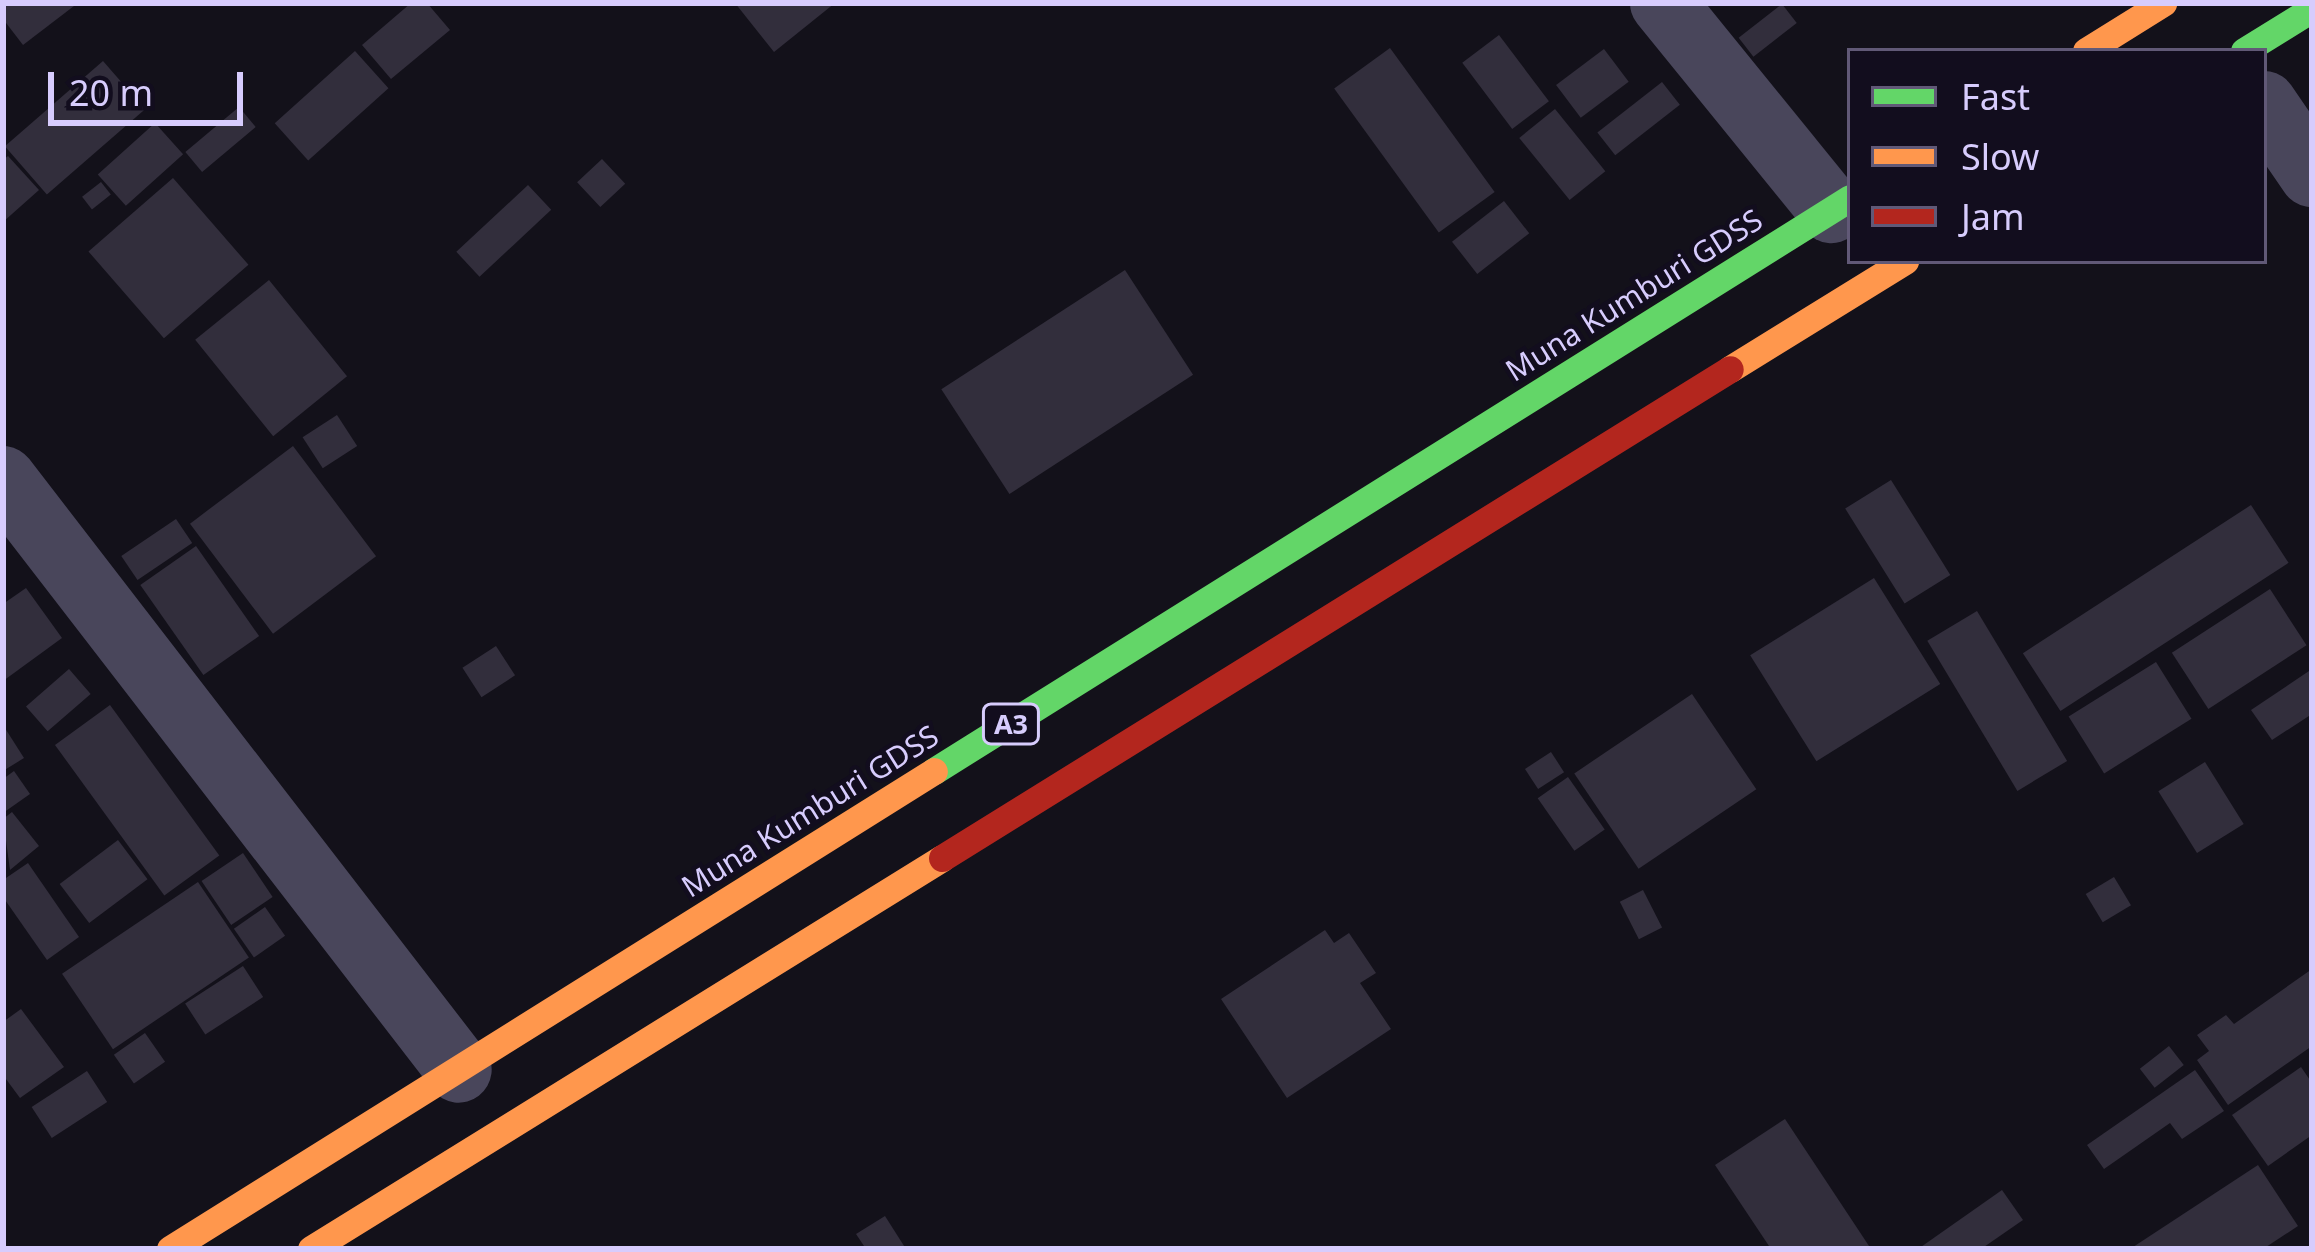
<!DOCTYPE html>
<html>
<head>
<meta charset="utf-8">
<style>
	body { margin:0 }
	#map { position:relative; width:2315px; height:1252px; overflow:hidden; background:#13111a; font-family:"Noto Sans",sans-serif }
	div>[style] { position:absolute }
	[style*='--x'] { left:calc(var(--x)*1px); top:calc(var(--y)*1px); width:calc(var(--w)*1px); rotate:calc(var(--a)*1deg) }
	.building>* { inset:0; background:#322e3c; transform-origin:0 0 }
	.street>* { height:66px; margin:-33px; padding:0 33px; transform-origin:33px; border-radius:33px; background:#49465b }
	.fast>* { height:27px; margin:-13.5px; padding:0 13.5px; transform-origin:13.5px; border-radius:13.5px; background:#63d668 }
	.slow>* { height:27px; margin:-13.5px; padding:0 13.5px; transform-origin:13.5px; border-radius:13.5px; background:#ff974d }
	.jam>* { height:27px; margin:-13.5px; padding:0 13.5px; transform-origin:13.5px; border-radius:13.5px; background:#b3261e }
	span { translate:-50% -50%; white-space:nowrap; text-align:center; line-height:1.15; -webkit-text-stroke:9px #120d1e; paint-order:stroke }
	.shield-label span { padding:3px 9px; background:#120d1e; border:3px solid; border-radius:9px; -webkit-text-stroke-width:0 }
	.shield-label { font-size:27px; color:#d7ccfd; font-weight:700 }
	.street-label { font-size:30px; color:#d7ccfd }
	.frame { position:absolute; inset:0; border:6px solid #d7ccfd; pointer-events:none }
	.legend { position:absolute; left:1847px; top:48px; width:420px; height:216px; box-sizing:border-box; background:#120d1e; border:3px solid #615977; margin:0; padding:15px 21px; list-style:none; font-size:36px; color:#d7ccfd }
	.legend li { display:flex; align-items:center; gap:24px; height:60px }
	.legend b { width:60px; border:3px solid #615977 }
	.scale { position:absolute; left:48px; top:72px; width:195px; height:54px; box-sizing:border-box; border:6px solid #d7ccfd; border-top:0; padding-left:15px; font-size:36px; line-height:42px; white-space:nowrap; color:#d7ccfd; -webkit-text-stroke:9px #120d1e; paint-order:stroke }
</style>
</head>
<body>
<div id="map">
	<div class="building">
		<div style="clip-path:polygon(3px 3px,72px 3px,74px 6px,23px 45px,3px 19px)"></div>
		<div style="clip-path:polygon(411px 3px,427px 3px,450px 30px,391px 79px,362px 45px)"></div>
		<div style="clip-path:polygon(735px 3px,835px 3px,774px 52px)"></div>
		<div style="left:1782px;top:4px;width:24px;height:55px;rotate:52deg"></div>
		<div style="left:1499px;top:35px;width:83px;height:46px;rotate:53deg"></div>
		<div style="left:1390px;top:48px;width:178px;height:69px;rotate:54deg"></div>
		<div style="left:1604px;top:49px;width:41px;height:60px;rotate:53deg"></div>
		<div style="left:355px;top:51px;width:50px;height:108px;rotate:48deg"></div>
		<div style="left:103px;top:61px;width:64px;height:130px;rotate:49deg"></div>
		<div style="left:1662px;top:82px;width:29px;height:82px;rotate:52deg"></div>
		<div style="left:239px;top:107px;width:26px;height:70px;rotate:50deg"></div>
		<div style="left:1555px;top:109px;width:80px;height:46px;rotate:51deg"></div>
		<div style="left:155px;top:123px;width:42px;height:77px;rotate:48deg"></div>
		<div style="clip-path:polygon(8px 156px,39px 190px,3px 222px,3px 160px)"></div>
		<div style="left:602px;top:159px;width:34px;height:34px;rotate:47deg"></div>
		<div style="left:173px;top:178px;width:115px;height:112px;rotate:49deg"></div>
		<div style="left:101px;top:182px;width:16px;height:24px;rotate:52deg"></div>
		<div style="left:528px;top:185px;width:34px;height:98px;rotate:47deg"></div>
		<div style="left:1504px;top:201px;width:41px;height:66px;rotate:52deg"></div>
		<div style="left:1125px;top:270px;width:125px;height:219px;rotate:57deg"></div>
		<div style="left:269px;top:280px;width:124px;height:95px;rotate:51deg"></div>
		<div style="left:337px;top:415px;width:37px;height:41px;rotate:57deg"></div>
		<div style="left:293px;top:446px;width:138px;height:129px;rotate:53deg"></div>
		<div style="left:1891px;top:480px;width:112px;height:54px;rotate:58deg"></div>
		<div style="left:2251px;top:505px;width:69px;height:272px;rotate:57deg"></div>
		<div style="left:176px;top:519px;width:29px;height:66px;rotate:56deg"></div>
		<div style="left:196px;top:546px;width:110px;height:68px;rotate:55deg"></div>
		<div style="left:1874px;top:578px;width:125px;height:146px;rotate:58deg"></div>
		<div style="clip-path:polygon(26px 588px,62px 638px,3px 681px,3px 604px)"></div>
		<div style="left:2270px;top:589px;width:67px;height:117px;rotate:57deg"></div>
		<div style="left:1977px;top:611px;width:175px;height:58px;rotate:59deg"></div>
		<div style="left:496px;top:646px;width:35px;height:40px;rotate:57deg"></div>
		<div style="left:2156px;top:662px;width:67px;height:103px;rotate:58deg"></div>
		<div style="left:69px;top:669px;width:33px;height:57px;rotate:49deg"></div>
		<div style="clip-path:polygon(2312px 669px,2312px 714px,2272px 740px,2251px 710px)"></div>
		<div style="left:1692px;top:694px;width:115px;height:142px;rotate:56deg"></div>
		<div style="left:110px;top:705px;width:186px;height:68px;rotate:54deg"></div>
		<div style="clip-path:polygon(3px 725px,24px 758px,3px 771px)"></div>
		<div style="left:1551px;top:752px;width:24px;height:31px;rotate:57deg"></div>
		<div style="left:2205px;top:762px;width:73px;height:55px;rotate:58deg"></div>
		<div style="clip-path:polygon(14px 771px,30px 794px,3px 813px,3px 779px)"></div>
		<div style="left:1568px;top:777px;width:64px;height:37px;rotate:55deg"></div>
		<div style="clip-path:polygon(12px 812px,39px 846px,10px 870px,3px 819px)"></div>
		<div style="left:118px;top:840px;width:49px;height:73px;rotate:53deg"></div>
		<div style="left:243px;top:853px;width:53px;height:50px;rotate:56deg"></div>
		<div style="clip-path:polygon(28px 863px,79px 937px,47px 960px,3px 897px,3px 880px)"></div>
		<div style="left:2114px;top:877px;width:33px;height:33px;rotate:59deg"></div>
		<div style="left:198px;top:882px;width:91px;height:164px;rotate:56deg"></div>
		<div style="left:1643px;top:890px;width:42px;height:26px;rotate:63deg"></div>
		<div style="left:265px;top:907px;width:35px;height:38px;rotate:55deg"></div>
		<div style="clip-path:polygon(1325px 930px,1334px 943px,1349px 933px,1376px 973px,1360px 983px,1391px 1029px,1287px 1098px,1221px 999px)"></div>
		<div style="left:243px;top:966px;width:37px;height:69px;rotate:57deg"></div>
		<div style="clip-path:polygon(2312px 969px,2312px 1046px,2228px 1105px,2197px 1060px,2209px 1051px,2197px 1035px,2226px 1015px,2234px 1024px)"></div>
		<div style="clip-path:polygon(21px 1009px,64px 1067px,20px 1098px,3px 1075px,3px 1022px)"></div>
		<div style="left:145px;top:1033px;width:35px;height:38px;rotate:55deg"></div>
		<div style="left:2169px;top:1046px;width:24px;height:37px;rotate:52deg"></div>
		<div style="clip-path:polygon(2301px 1067px,2312px 1083px,2312px 1135px,2268px 1166px,2232px 1115px)"></div>
		<div style="clip-path:polygon(2195px 1070px,2224px 1111px,2182px 1139px,2170px 1123px,2104px 1169px,2087px 1145px)"></div>
		<div style="left:87px;top:1071px;width:37px;height:66px;rotate:57deg"></div>
		<div style="clip-path:polygon(1785px 1119px,1871px 1249px,1771px 1249px,1715px 1165px)"></div>
		<div style="clip-path:polygon(2258px 1165px,2298px 1226px,2263px 1249px,2130px 1249px)"></div>
		<div style="clip-path:polygon(2002px 1190px,2023px 1220px,1981px 1249px,1918px 1249px)"></div>
		<div style="clip-path:polygon(885px 1216px,906px 1249px,866px 1249px,856px 1234px)"></div>
	</div>
	<div class="street">
		<div style="--x:1663;--y:3;--w:267;--a:50.9"></div>
		<div style="--x:2264;--y:104;--w:85;--a:55.6"></div>
		<div style="--x:3;--y:479;--w:746;--a:52.35"></div>
	</div>
	<div class="fast">
		<div style="--x:2244;--y:51;--w:80;--a:-31.7"></div>
		<div style="--x:934;--y:771;--w:1080;--a:-32.03"></div>
	</div>
	<div class="slow">
		<div style="--x:2086;--y:51;--w:91;--a:-31.9"></div>
		<div style="--x:1730;--y:369;--w:206;--a:-31.7"></div>
		<div style="--x:170;--y:1249;--w:901;--a:-32.03"></div>
		<div style="--x:311;--y:1249;--w:742;--a:-31.78"></div>
	</div>
	<div class="jam">
		<div style="--x:942;--y:858;--w:927;--a:-31.82"></div>
	</div>
	<div class="shield-label">
		<span style="left:1011px;top:724px">A3</span>
	</div>
	<div class="street-label">
		<span style="left:1634px;top:295px;rotate:-32deg">Muna Kumburi GDSS</span>
		<span style="left:810px;top:811px;rotate:-32deg">Muna Kumburi GDSS</span>
	</div>
	<div class="frame"></div>
	<ul class="legend">
	<li><b style="height:15px;background:#63d668"></b>Fast</li>
	<li><b style="height:15px;background:#ff974d"></b>Slow</li>
	<li><b style="height:15px;background:#b3261e"></b>Jam</li>
	</ul>
	<div class="scale">20 m</div>
</div>
</body>
</html>
